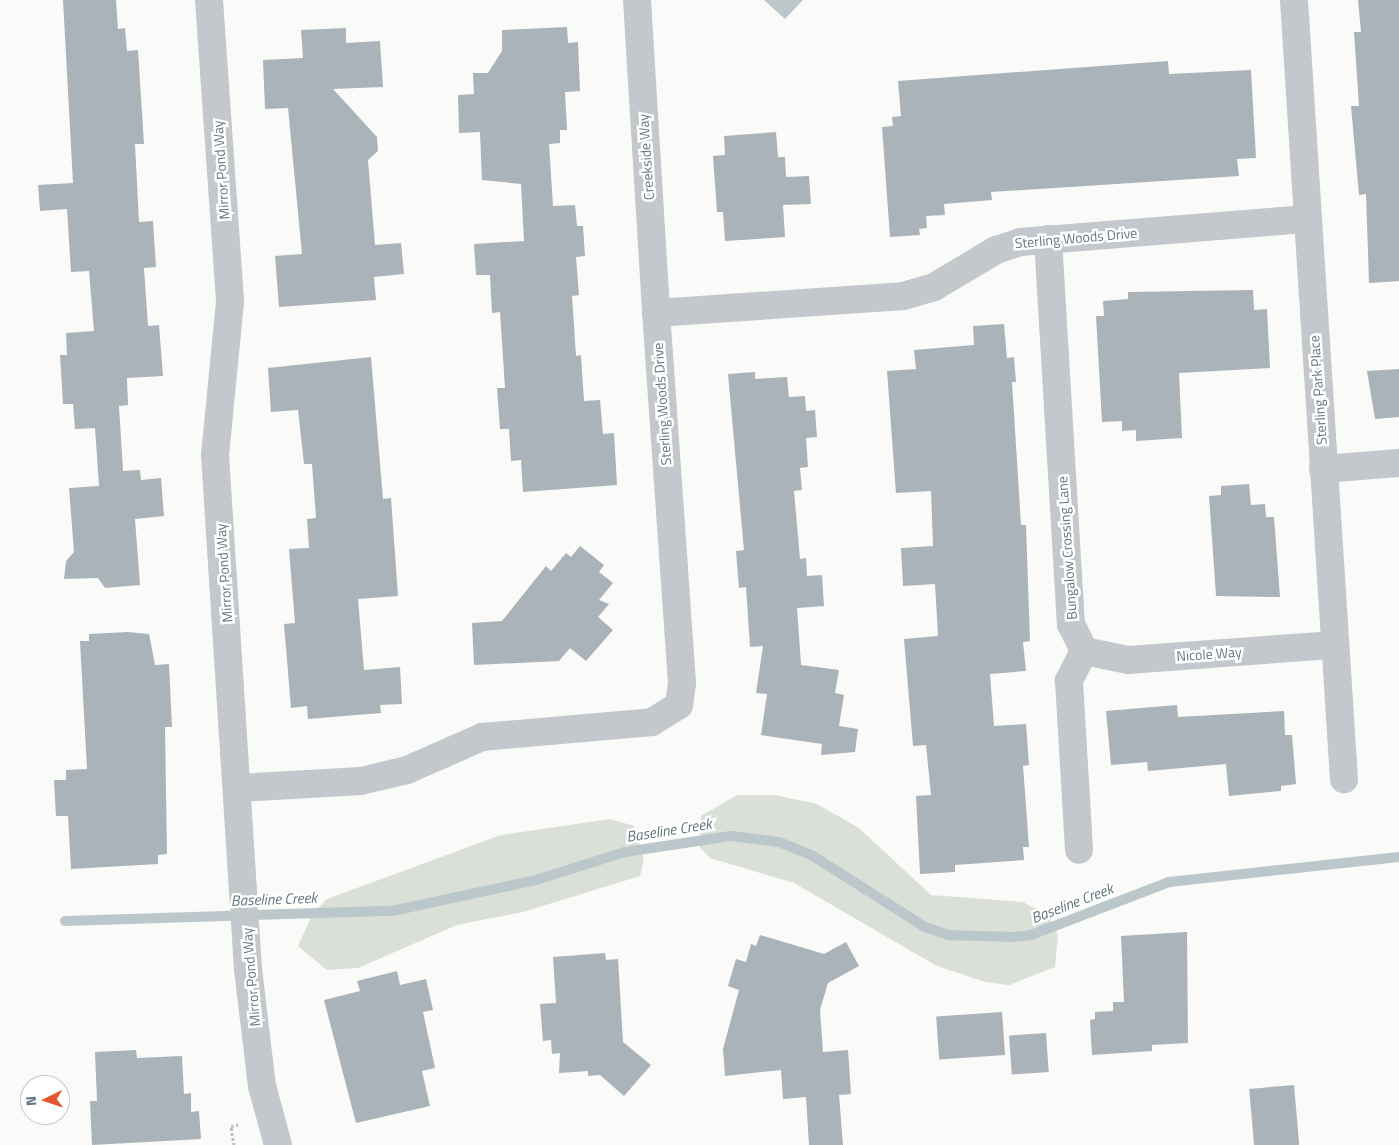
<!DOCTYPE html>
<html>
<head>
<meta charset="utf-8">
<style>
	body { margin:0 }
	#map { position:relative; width:1399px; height:1145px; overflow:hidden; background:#fafaf8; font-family:"Titillium Web",sans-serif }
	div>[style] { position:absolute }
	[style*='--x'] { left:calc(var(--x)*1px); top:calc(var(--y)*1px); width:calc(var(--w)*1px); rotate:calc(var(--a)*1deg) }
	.green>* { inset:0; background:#dadfd7 }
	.water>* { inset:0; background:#bbc7cb }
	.stream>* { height:10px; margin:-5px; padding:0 5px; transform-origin:5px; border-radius:5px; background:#bbc7cb }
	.building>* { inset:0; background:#aab3b9; transform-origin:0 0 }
	.path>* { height:3px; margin-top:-1.5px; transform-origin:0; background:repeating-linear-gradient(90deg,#bbbfc2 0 2.5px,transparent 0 5px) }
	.street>* { height:28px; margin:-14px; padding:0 14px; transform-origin:14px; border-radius:14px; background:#c3c8cc }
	span { translate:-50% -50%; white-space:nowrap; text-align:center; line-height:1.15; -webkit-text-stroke:5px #fff; paint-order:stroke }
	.street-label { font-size:14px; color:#657683 }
	.water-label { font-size:15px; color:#60757c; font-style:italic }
	.north { position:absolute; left:20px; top:1075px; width:50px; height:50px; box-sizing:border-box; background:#fff; border:1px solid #c1c8cd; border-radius:50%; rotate:266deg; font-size:14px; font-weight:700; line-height:20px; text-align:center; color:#657683 }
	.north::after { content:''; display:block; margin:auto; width:18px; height:22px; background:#e4572e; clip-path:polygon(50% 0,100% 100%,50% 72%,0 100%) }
</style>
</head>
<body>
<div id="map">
	<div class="green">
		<div style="clip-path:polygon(737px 795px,775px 795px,817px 804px,859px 828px,931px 895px,1023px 902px,1049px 916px,1058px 935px,1055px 967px,1009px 985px,985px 982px,937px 966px,794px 883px,710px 858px,700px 847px,701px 816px)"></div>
		<div style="clip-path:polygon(610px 819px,634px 826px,644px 859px,640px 876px,523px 912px,457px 925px,358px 968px,327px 970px,298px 946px,313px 913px,327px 899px,501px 835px)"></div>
	</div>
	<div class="water">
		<div style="clip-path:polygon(764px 0,803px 0,785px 19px)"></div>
	</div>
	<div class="stream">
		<div style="--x:65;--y:921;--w:327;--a:-1.8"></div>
		<div style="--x:392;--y:911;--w:147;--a:-12.1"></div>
		<div style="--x:536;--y:880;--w:93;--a:-17.5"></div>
		<div style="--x:625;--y:852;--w:107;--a:-8.6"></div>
		<div style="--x:731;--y:836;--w:48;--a:7.1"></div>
		<div style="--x:779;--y:842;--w:37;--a:22"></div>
		<div style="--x:813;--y:856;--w:133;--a:32.4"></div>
		<div style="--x:925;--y:927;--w:24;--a:19"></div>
		<div style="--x:948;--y:935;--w:65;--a:1.8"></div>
		<div style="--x:1013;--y:937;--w:18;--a:-6"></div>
		<div style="--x:1031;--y:935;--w:148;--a:-21"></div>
		<div style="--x:1169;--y:882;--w:231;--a:-6.2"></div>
	</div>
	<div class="building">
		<div style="clip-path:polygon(63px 0,116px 0,118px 29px,125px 28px,127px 51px,138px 50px,144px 144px,135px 144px,139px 222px,153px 221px,156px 267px,144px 268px,148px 326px,159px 325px,163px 376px,127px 378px,128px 405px,119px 406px,123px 471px,140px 470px,141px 480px,161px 478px,164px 516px,135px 519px,140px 585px,105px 588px,98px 578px,64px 579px,66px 561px,74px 552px,69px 488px,99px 486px,95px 428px,75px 429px,73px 404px,63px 404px,60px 355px,67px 355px,66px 333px,94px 331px,89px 271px,71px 272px,67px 209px,40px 211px,38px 185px,73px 183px)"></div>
		<div style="clip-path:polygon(1358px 0,1399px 0,1399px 281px,1369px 283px,1366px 194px,1359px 195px,1351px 106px,1359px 106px,1354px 32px,1361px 32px)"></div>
		<div style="clip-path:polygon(567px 27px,568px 43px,578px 42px,580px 91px,565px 92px,567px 130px,560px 130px,560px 143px,549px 144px,553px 206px,575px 205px,577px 226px,583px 226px,585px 256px,576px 257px,579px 295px,572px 296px,576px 356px,581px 355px,584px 401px,600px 400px,603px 434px,614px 433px,617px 485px,523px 492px,521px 460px,511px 461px,509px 429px,500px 429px,497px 388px,505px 388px,500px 312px,492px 313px,490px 275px,476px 275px,474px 244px,524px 241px,521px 184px,482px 180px,480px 132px,459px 133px,458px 95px,474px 94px,473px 73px,488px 73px,502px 51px,502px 30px)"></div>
		<div style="clip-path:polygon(346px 28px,346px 43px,380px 41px,383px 87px,333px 89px,377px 137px,378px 151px,368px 160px,375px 245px,401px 243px,404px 274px,374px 277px,376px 300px,279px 307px,275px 256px,302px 254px,288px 108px,265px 109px,263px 60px,303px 58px,301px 30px)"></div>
		<div style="clip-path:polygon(1168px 61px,1169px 74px,1251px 70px,1256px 158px,1237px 159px,1239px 176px,991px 192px,992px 200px,944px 204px,945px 215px,926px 216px,927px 228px,919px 229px,920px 235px,890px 237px,882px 127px,893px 126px,892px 117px,901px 116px,898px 81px)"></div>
		<div style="clip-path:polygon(776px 132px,778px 157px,785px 157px,786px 177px,809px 176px,811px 204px,783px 205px,785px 237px,725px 241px,723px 212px,717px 212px,713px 156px,725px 155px,724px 136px)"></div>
		<div style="clip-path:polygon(1253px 290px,1254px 310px,1267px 309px,1270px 368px,1179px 373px,1182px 438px,1136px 441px,1136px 430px,1122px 431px,1122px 421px,1102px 422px,1096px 316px,1104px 316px,1103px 301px,1128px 299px,1128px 292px)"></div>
		<div style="clip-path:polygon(1004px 324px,1007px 358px,1014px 357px,1016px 382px,1012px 382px,1021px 525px,1026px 525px,1030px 641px,1023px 642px,1026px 671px,990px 674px,994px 726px,1026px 724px,1029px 765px,1023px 766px,1029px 847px,1023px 847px,1024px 860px,955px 865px,955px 872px,920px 874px,916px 796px,931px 795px,926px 745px,913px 746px,904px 639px,938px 636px,935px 584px,903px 586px,901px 548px,933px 546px,931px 491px,896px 493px,887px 371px,916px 369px,914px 350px,974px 345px,973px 326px)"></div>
		<div style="clip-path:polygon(371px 357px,383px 499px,391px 498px,398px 596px,358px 599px,364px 670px,400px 667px,402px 704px,380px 705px,381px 713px,308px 719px,307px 706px,291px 708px,284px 624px,295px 623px,289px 549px,309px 548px,307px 519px,316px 518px,312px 464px,304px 464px,298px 410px,271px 412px,268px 368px)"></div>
		<div style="clip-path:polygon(1399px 369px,1399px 417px,1375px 419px,1367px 371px)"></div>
		<div style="clip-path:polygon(755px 372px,755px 379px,787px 377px,789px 397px,805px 396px,806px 411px,815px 410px,817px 437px,806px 438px,808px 467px,800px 468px,802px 490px,794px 491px,800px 559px,806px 558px,807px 576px,822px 575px,824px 606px,797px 608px,801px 665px,839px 670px,835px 693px,844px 695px,839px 726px,858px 729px,855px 752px,821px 755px,822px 744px,761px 735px,767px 694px,756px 693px,763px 646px,750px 647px,746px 587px,739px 588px,736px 551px,744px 550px,728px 374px)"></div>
		<div style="clip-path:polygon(1249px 484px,1251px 505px,1265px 504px,1266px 517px,1274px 517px,1280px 597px,1216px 596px,1209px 496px,1221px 495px,1221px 486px)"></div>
		<div style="clip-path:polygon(580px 546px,604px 565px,599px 572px,613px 583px,599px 600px,609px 604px,598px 617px,613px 630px,586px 661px,570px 648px,559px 661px,474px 665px,472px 623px,502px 621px,546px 566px,551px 571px,566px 553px,571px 557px)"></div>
		<div style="clip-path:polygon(128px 632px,149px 634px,155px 665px,169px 664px,172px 727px,165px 727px,167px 854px,158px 855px,158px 864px,71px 869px,68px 816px,56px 816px,54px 780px,66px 780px,66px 770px,87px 769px,80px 641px,89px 641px,89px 634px)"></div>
		<div style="clip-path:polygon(1177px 705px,1178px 717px,1284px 711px,1285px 735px,1292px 735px,1296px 784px,1281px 786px,1281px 791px,1229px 796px,1226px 764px,1148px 771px,1147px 762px,1111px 765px,1106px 711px)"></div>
		<div style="clip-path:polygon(1187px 932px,1188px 1043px,1152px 1045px,1152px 1051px,1092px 1055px,1090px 1020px,1095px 1019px,1095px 1012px,1113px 1011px,1113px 1002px,1124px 1002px,1121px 936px)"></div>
		<div style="clip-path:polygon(760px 935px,824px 954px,846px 942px,859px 966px,828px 983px,820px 1010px,823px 1052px,848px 1050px,851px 1094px,839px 1095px,843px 1145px,809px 1145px,806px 1097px,783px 1099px,781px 1070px,725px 1076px,723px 1049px,739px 990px,728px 986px,736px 959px,746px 962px,751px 944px,756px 946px)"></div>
		<div style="clip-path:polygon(605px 953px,606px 960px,618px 959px,623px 1042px,651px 1065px,624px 1096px,600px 1075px,588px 1076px,588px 1071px,559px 1073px,560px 1053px,552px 1054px,551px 1040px,543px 1041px,540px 1004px,556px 1003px,553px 957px)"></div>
		<div style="clip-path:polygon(397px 971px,400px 985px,426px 979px,433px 1010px,423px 1012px,435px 1068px,422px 1071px,430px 1106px,356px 1123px,324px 1000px,360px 991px,357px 981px)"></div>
		<div style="left:1002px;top:1012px;width:43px;height:66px;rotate:86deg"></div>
		<div style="left:1046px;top:1033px;width:39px;height:37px;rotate:86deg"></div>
		<div style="clip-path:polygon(136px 1050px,137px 1058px,182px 1056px,184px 1094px,191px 1093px,191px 1112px,199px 1111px,201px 1139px,92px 1145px,90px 1101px,97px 1101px,95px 1052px)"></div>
		<div style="left:1294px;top:1085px;width:60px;height:45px;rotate:85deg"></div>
	</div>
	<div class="path">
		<div style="--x:234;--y:1145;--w:19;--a:-99"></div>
		<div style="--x:231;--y:1126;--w:10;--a:-11"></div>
	</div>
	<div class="street">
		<div style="--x:209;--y:0;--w:303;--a:86"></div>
		<div style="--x:230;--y:302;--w:154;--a:95.6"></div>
		<div style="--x:215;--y:455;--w:515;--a:86.33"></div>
		<div style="--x:248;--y:969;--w:118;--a:83.2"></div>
		<div style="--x:262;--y:1086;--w:61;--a:74.8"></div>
		<div style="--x:637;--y:0;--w:314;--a:86.5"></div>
		<div style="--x:1294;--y:0;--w:781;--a:86.33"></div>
		<div style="--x:1048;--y:239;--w:386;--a:86.6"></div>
		<div style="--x:1071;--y:624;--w:30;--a:64"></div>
		<div style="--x:1084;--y:651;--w:34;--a:117"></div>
		<div style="--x:1069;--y:681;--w:169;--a:86.6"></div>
		<div style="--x:1323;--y:469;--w:76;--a:-4.5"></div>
		<div style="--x:1084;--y:651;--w:45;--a:11.6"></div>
		<div style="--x:1128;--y:660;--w:207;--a:-4.2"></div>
		<div style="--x:239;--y:788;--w:122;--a:-3.3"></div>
		<div style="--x:361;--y:781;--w:47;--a:-13.4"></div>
		<div style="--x:407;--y:770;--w:82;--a:-23.7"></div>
		<div style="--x:482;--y:737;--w:171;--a:-5"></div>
		<div style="--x:652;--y:722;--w:32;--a:-32"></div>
		<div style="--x:679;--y:705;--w:22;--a:-82"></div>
		<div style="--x:682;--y:683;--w:371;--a:-94"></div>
		<div style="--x:656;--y:313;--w:248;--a:-3.9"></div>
		<div style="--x:903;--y:296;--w:32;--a:-16"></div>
		<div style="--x:934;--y:287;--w:72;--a:-30.8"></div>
		<div style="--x:996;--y:250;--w:25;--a:-18"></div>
		<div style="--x:1020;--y:242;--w:288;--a:-4.6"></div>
	</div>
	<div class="street-label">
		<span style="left:646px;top:157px;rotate:-94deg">Creekside Way</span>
		<span style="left:221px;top:170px;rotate:-94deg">Mirror Pond Way</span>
		<span style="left:1076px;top:238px;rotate:-5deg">Sterling Woods Drive</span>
		<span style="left:1318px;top:390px;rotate:-94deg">Sterling Park Place</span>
		<span style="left:662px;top:404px;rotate:-94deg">Sterling Woods Drive</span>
		<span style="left:1067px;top:548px;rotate:-94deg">Bungalow Crossing Lane</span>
		<span style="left:224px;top:573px;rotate:-94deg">Mirror Pond Way</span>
		<span style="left:1209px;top:654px;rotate:-4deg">Nicole Way</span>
		<span style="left:251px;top:977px;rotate:-95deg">Mirror Pond Way</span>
	</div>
	<div class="water-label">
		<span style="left:669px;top:830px;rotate:-9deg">Baseline Creek</span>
		<span style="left:274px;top:899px;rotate:-2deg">Baseline Creek</span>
		<span style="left:1072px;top:903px;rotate:-21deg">Baseline Creek</span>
	</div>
	<div class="north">N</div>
</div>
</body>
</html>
